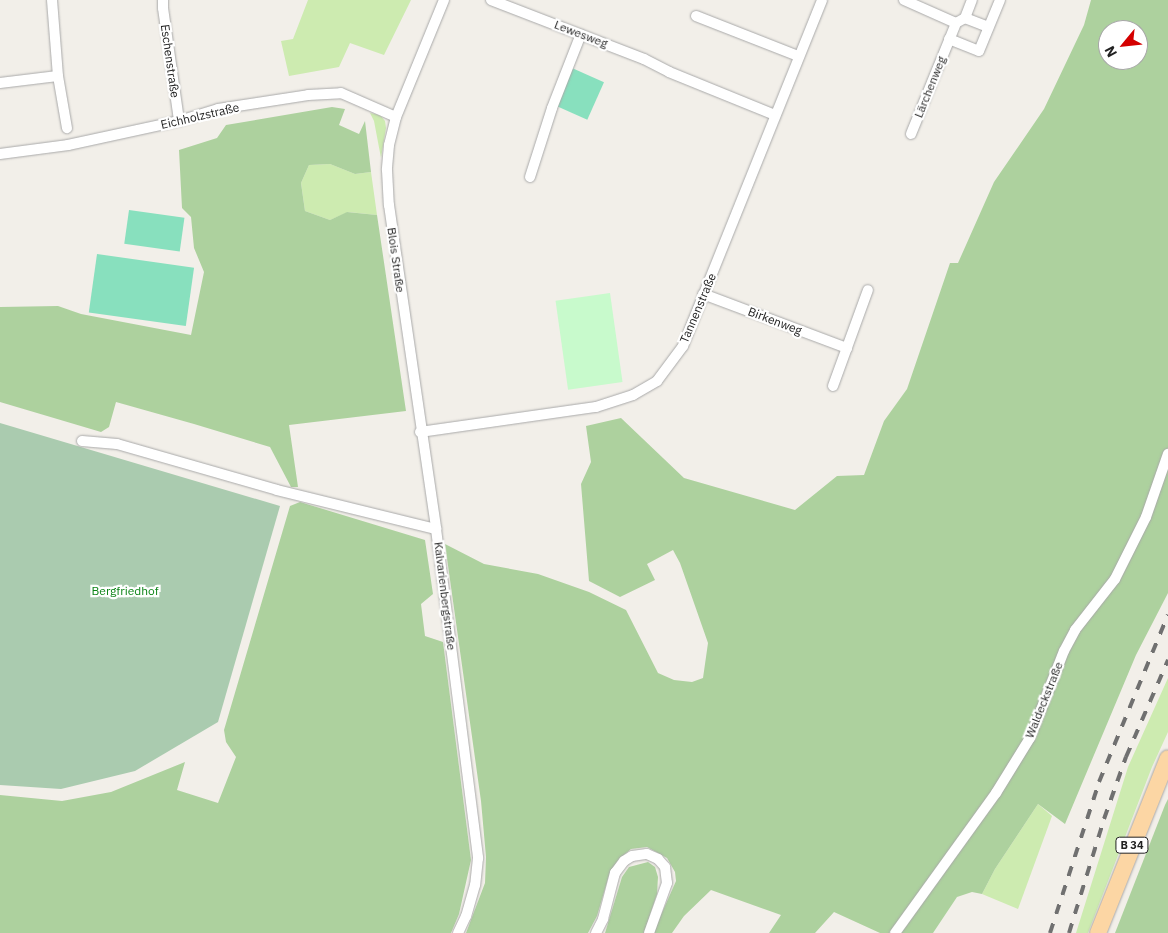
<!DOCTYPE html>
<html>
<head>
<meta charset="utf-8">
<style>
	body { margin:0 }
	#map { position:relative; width:1168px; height:933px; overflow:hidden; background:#f2efe9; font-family:"IBM Plex Sans",sans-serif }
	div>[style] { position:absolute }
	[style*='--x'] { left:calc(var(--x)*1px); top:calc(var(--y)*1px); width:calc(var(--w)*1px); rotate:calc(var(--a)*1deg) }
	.grass>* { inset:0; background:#cdebb0 }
	.forest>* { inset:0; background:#add19e }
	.cemetery>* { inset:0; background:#aacbaf }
	.park>* { inset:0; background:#c8facc; transform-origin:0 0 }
	.pitch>* { inset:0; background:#88e0be; transform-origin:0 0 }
	.roads { filter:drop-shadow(0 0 1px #a9a9a9) drop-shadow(0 0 1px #a9a9a9) }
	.minor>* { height:10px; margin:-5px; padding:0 5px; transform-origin:5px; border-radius:5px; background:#fff }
	.primary>* { height:16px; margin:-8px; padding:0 8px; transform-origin:8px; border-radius:8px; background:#fcd6a4 }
	.rail>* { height:4px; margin-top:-2px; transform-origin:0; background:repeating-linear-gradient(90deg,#707070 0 10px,transparent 0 20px) }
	span { translate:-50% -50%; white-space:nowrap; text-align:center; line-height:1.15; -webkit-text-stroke:4.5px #fff; paint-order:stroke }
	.shield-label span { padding:1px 4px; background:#fff; border:1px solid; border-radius:4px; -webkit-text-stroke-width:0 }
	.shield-label { font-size:11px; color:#222; font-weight:700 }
	.street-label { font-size:12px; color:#222 }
	.park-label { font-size:12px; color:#0c8416 }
	.north { position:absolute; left:1098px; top:20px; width:50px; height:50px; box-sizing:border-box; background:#fff; border:1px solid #a7a7a7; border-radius:50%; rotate:242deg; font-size:14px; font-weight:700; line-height:20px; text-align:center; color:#222 }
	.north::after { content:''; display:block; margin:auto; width:18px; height:22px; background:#d40000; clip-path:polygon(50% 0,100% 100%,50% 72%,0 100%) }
</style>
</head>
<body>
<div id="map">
	<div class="grass">
		<div style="clip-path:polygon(308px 0,411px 0,384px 55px,350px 43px,339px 67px,289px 76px,281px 41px,293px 39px)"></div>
		<div style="clip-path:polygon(370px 113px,380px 115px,385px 121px,386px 128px,381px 158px,374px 121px)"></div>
		<div style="clip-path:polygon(330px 164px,355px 174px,371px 172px,377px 215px,348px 212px,330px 220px,305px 211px,301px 183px,309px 165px)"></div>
		<div style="clip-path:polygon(1168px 678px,1168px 732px,1152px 767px,1088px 933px,1076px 933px,1128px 767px)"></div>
		<div style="clip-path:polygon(1038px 804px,1052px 816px,1018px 909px,982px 894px,995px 869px)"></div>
	</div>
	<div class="forest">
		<div style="clip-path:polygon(evenodd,1091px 0,1168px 0,1168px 593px,1136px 655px,1065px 824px,1038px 804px,995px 869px,982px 894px,972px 892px,957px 897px,933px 933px,880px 933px,834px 912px,815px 933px,769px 933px,781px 915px,711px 890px,684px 916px,672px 933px,653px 933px,676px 881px,675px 872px,667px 858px,647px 847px,631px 849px,619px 859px,610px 872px,597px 916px,588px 933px,466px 933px,485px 883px,486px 857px,481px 801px,445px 544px,484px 564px,538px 574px,589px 592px,626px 610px,658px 673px,674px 680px,692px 682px,703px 678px,708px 643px,680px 563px,673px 550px,647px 564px,655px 580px,620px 597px,589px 581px,581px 484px,591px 462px,586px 426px,621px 418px,684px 478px,795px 510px,837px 476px,864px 475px,884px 421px,907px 389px,950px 263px,958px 263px,994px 182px,1044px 109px,1084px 25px,1091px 0,1108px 30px,1138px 30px,1138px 60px,1108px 60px,1108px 30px)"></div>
		<div style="clip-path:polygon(332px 107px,345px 109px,339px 125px,359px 134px,365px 121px,371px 172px,355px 174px,330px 164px,309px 165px,301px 183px,305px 211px,330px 220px,347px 212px,377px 215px,406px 411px,289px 425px,298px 487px,291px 487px,270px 447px,194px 424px,116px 402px,109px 427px,101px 432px,0 402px,0 307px,58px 306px,81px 314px,191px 335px,204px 272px,194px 248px,191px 217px,182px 208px,179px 150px,217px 138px,226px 125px)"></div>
		<div style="clip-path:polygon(300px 502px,425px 540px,433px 594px,421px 604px,425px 636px,443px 642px,471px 860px,459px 914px,451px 933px,0 933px,0 795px,62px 801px,111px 792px,185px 762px,177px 790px,218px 803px,236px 757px,226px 742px,224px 730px,290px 506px)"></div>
		<div style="clip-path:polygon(1168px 799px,1168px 933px,1115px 933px,1165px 805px)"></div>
		<div style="clip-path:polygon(648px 862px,655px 867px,658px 877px,657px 894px,644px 933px,605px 933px,622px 877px,629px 867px)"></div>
	</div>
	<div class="cemetery">
		<div style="clip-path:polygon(0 423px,280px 506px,218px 722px,135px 771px,61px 789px,0 785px)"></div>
	</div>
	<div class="park">
		<div style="left:610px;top:293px;width:90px;height:55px;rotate:82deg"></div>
	</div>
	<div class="pitch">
		<div style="left:572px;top:68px;width:35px;height:41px;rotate:24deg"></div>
		<div style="left:129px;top:210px;width:56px;height:34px;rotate:8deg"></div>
		<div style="left:97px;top:254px;width:98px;height:59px;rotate:8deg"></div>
	</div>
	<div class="roads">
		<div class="minor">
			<div style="--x:52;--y:0;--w:76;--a:85.5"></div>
			<div style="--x:58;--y:76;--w:53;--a:80.2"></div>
			<div style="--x:163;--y:0;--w:8;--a:90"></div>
			<div style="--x:163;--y:8;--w:114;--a:81.9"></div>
			<div style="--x:444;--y:0;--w:126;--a:112.3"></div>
			<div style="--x:396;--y:117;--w:29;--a:104"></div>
			<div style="--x:389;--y:145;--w:25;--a:95"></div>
			<div style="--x:387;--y:170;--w:35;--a:87"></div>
			<div style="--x:389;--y:205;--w:327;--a:81.7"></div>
			<div style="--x:436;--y:529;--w:332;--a:82.7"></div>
			<div style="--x:478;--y:858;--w:27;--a:96"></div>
			<div style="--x:475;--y:885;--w:32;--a:106"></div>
			<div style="--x:466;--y:916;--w:19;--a:115"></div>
			<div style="--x:491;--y:0;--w:164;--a:21.1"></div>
			<div style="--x:644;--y:59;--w:28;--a:27"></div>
			<div style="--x:669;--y:72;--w:114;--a:22.1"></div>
			<div style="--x:904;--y:0;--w:57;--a:23.9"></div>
			<div style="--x:696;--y:16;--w:110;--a:21.4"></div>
			<div style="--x:965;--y:18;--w:25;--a:21"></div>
			<div style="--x:949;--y:39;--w:32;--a:22"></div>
			<div style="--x:979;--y:51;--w:55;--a:-67.6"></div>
			<div style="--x:0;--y:83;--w:58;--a:-6.9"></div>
			<div style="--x:911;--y:134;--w:120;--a:-67.9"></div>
			<div style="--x:956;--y:23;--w:10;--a:-29"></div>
			<div style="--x:965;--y:18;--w:19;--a:-69"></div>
			<div style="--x:0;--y:154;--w:69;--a:-7.5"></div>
			<div style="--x:68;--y:145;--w:114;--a:-12.2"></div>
			<div style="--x:179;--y:121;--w:41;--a:-17.1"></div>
			<div style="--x:218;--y:109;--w:91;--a:-8.8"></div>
			<div style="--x:308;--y:95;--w:33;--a:-3"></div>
			<div style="--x:341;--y:93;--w:60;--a:23.6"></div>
			<div style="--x:530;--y:177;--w:72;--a:-72.3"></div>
			<div style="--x:552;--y:108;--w:79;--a:-68.6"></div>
			<div style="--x:703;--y:294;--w:154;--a:20.6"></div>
			<div style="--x:833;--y:386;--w:102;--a:-70"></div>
			<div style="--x:420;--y:432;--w:178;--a:-8.1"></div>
			<div style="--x:596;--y:407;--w:39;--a:-18"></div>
			<div style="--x:633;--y:395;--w:28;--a:-30"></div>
			<div style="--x:657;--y:381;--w:44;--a:-53.4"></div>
			<div style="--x:683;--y:346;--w:373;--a:-68.1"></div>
			<div style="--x:82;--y:441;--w:35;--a:5"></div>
			<div style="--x:117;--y:444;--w:166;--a:16"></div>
			<div style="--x:277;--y:490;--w:164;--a:13.8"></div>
			<div style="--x:596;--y:933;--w:16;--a:-63"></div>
			<div style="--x:603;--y:919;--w:48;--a:-75.4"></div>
			<div style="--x:615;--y:873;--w:15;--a:-53"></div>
			<div style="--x:624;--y:861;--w:9;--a:-32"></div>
			<div style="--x:632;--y:856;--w:15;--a:-8"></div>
			<div style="--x:647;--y:854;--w:12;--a:24"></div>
			<div style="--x:658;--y:859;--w:11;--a:49"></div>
			<div style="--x:665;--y:867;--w:16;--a:83"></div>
			<div style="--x:667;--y:883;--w:53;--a:109.8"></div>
			<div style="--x:895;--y:933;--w:173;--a:-54.2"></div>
			<div style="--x:996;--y:793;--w:65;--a:-58.3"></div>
			<div style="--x:1030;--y:738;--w:93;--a:-68.7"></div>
			<div style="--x:1064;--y:651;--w:24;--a:-62"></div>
			<div style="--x:1075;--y:630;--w:65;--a:-51.9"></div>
			<div style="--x:1115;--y:579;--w:69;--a:-63.4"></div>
			<div style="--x:1146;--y:517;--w:67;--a:-70.8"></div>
		</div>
		<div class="primary">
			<div style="--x:1098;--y:933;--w:188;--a:-68.2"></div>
		</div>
	</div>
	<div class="rail">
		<div style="--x:1050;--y:933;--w:159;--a:-72"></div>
		<div style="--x:1099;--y:782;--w:181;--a:-67.6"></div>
		<div style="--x:1069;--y:933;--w:119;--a:-72.9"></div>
		<div style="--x:1104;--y:819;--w:66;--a:-70.5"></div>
		<div style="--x:1126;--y:757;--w:106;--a:-66.6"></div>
	</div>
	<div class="shield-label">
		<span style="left:1132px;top:845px">B 34</span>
	</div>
	<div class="street-label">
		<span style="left:581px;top:34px;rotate:21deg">Lewesweg</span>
		<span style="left:170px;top:61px;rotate:82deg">Eschenstraße</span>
		<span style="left:930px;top:87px;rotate:-68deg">Lärchenweg</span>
		<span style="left:200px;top:116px;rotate:-13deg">Eichholzstraße</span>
		<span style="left:396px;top:260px;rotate:82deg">Blois Straße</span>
		<span style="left:698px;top:308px;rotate:-67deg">Tannenstraße</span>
		<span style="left:775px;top:321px;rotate:21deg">Birkenweg</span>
		<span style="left:445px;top:596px;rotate:83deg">Kalvarienbergstraße</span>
		<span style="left:1044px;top:700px;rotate:-68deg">Waldeckstraße</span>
	</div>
	<div class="park-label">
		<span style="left:125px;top:591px">Bergfriedhof</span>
	</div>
	<div class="north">N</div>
</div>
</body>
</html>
